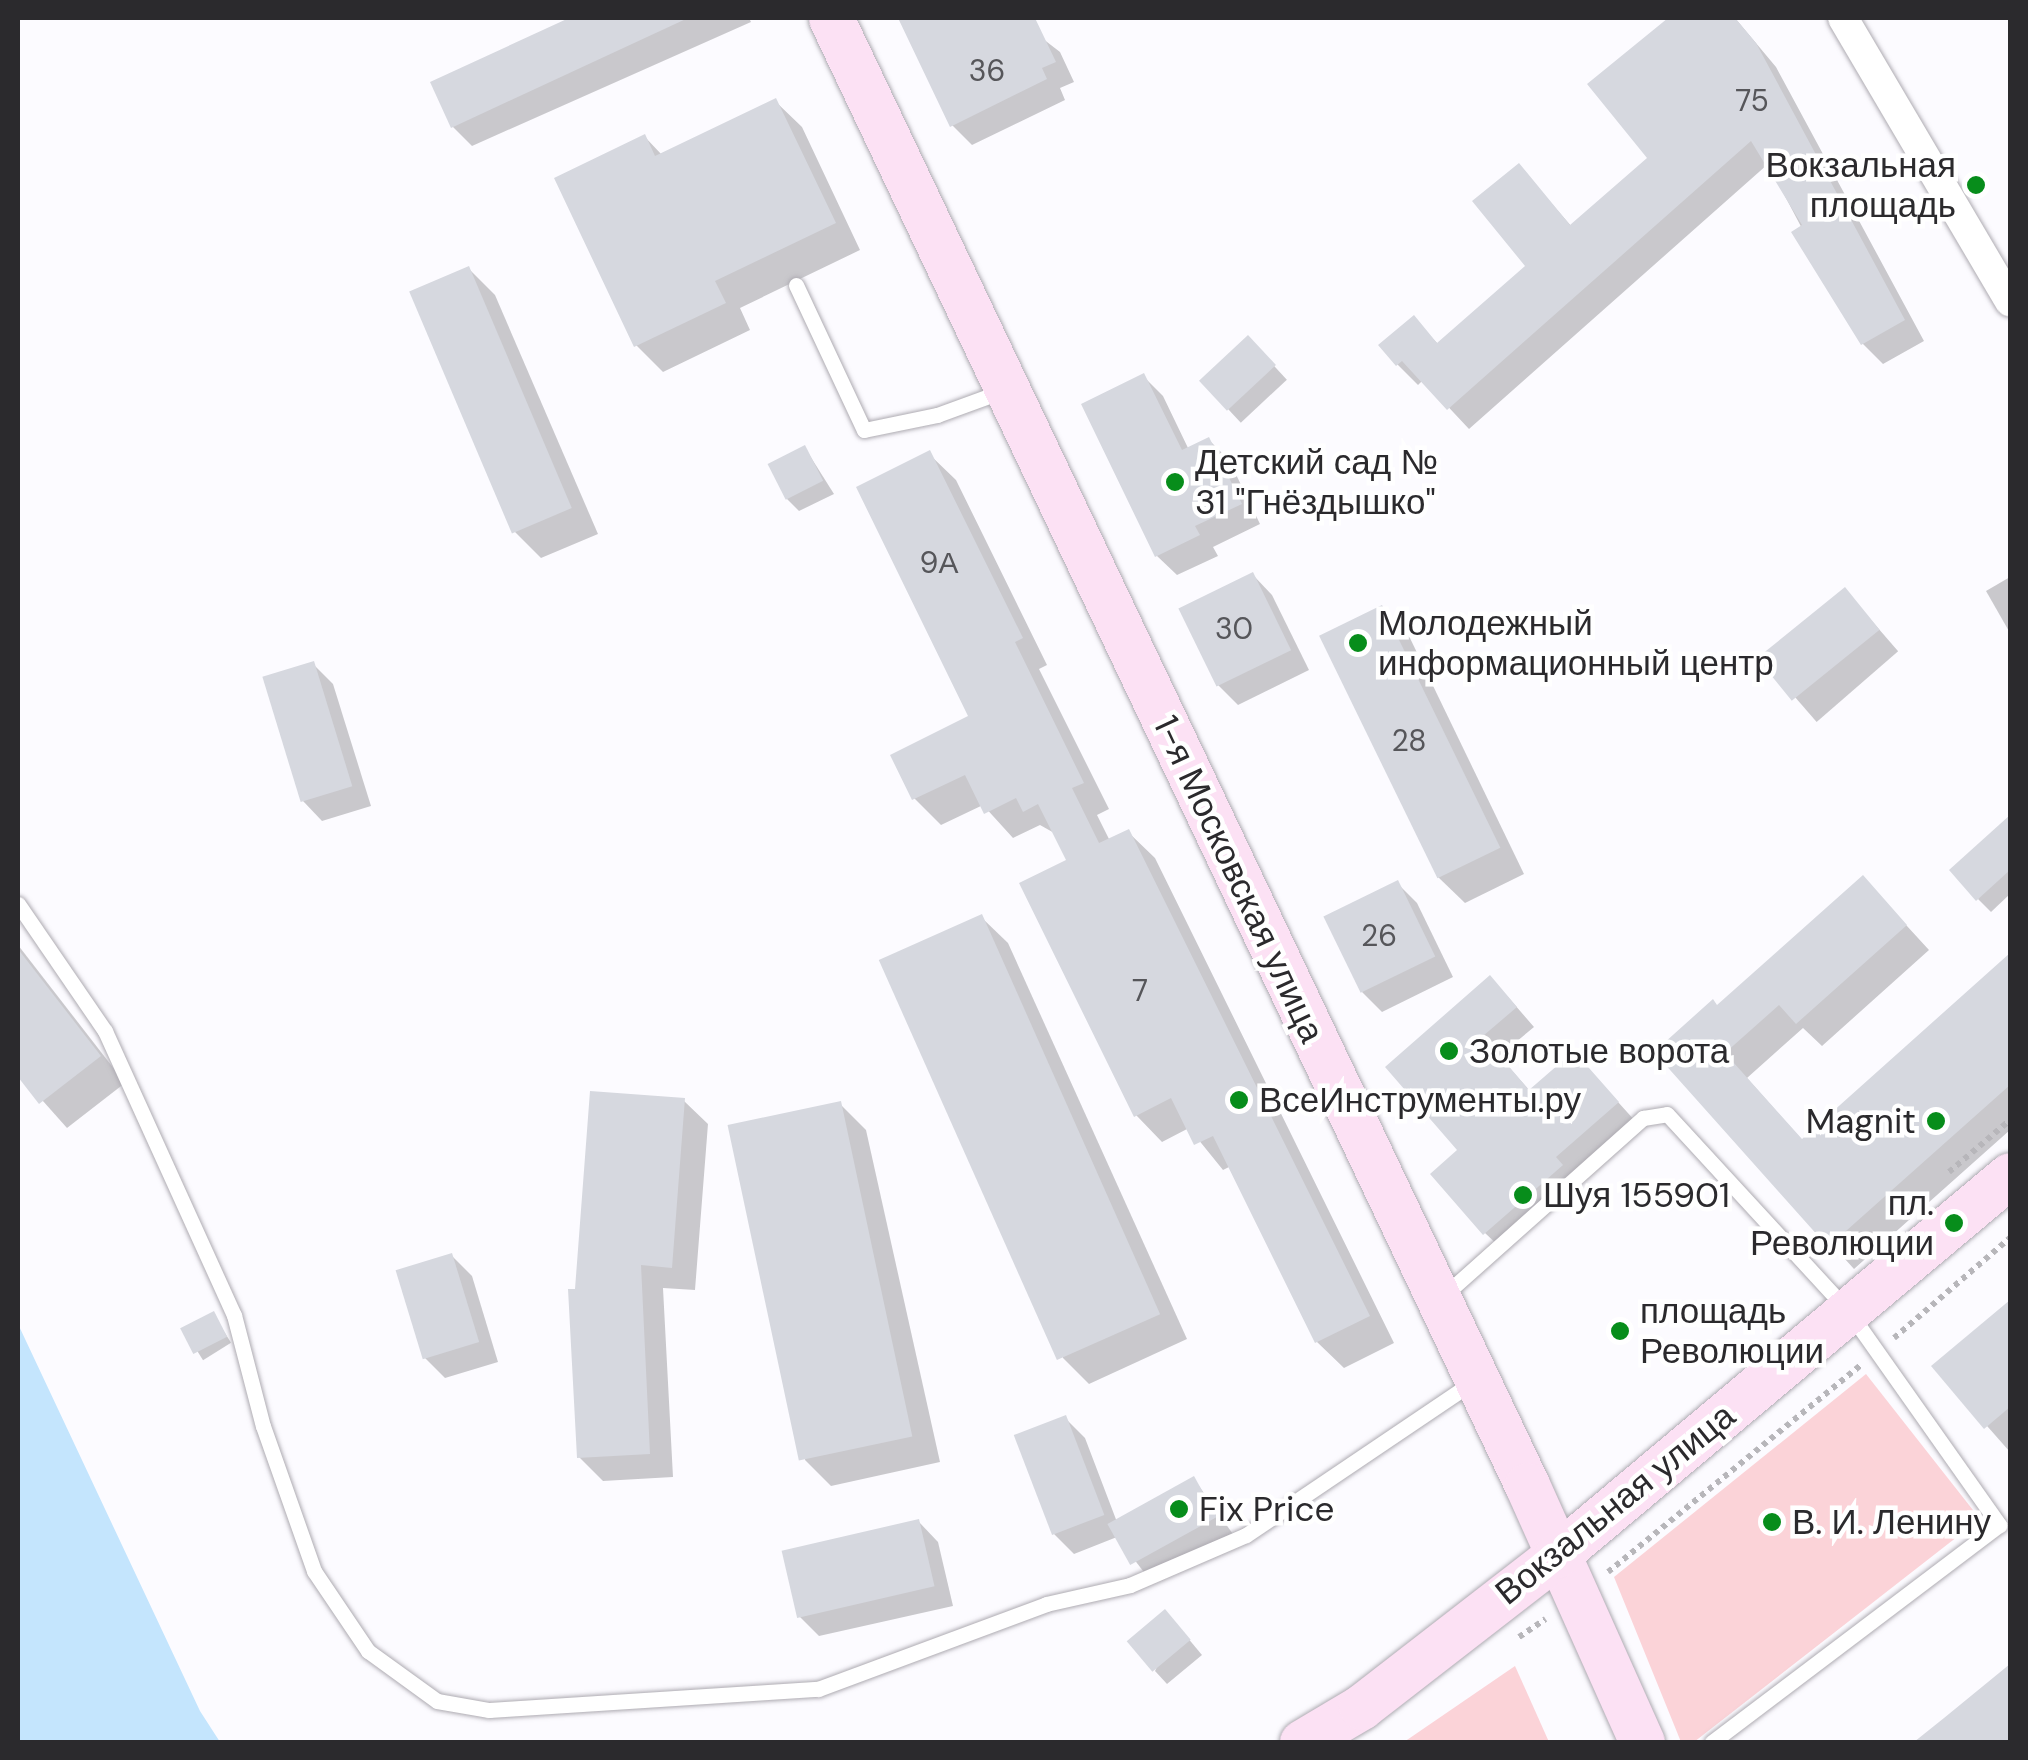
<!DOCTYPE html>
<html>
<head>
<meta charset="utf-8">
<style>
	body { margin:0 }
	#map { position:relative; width:2028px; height:1760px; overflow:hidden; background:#fcfbff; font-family:"DM Sans",sans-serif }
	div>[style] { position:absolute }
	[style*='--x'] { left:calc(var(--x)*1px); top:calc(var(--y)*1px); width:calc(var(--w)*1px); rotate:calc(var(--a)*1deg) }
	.green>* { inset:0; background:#fbd3d8 }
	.water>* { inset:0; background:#c4e5fd }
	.shadow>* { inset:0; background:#0003; transform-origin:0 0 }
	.building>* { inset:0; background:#d6d8df; transform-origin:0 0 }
	.path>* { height:6px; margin-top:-3px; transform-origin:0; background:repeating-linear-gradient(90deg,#b7b6ba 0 5px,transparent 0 10px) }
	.roads { filter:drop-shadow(0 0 2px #aeabb2) drop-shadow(0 0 2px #aeabb2) }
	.lane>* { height:15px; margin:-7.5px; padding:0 7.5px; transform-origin:7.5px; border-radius:7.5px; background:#fff }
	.street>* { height:30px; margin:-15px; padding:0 15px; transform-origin:15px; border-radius:15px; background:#fff }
	.secondary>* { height:45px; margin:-22.5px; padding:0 22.5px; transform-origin:22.5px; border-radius:22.5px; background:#fce1f4 }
	.dots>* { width:28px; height:28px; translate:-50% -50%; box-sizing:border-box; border:5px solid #fff; border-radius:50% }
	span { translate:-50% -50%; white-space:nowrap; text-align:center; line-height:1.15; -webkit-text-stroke:9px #fff; paint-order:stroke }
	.number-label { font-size:30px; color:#56565a }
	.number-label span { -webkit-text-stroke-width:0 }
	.poi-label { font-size:35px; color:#2b2a2d }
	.right { translate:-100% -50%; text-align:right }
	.left { translate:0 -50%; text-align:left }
	.street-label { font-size:35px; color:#2b2a2d }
	.frame { position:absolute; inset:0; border:20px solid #2b2a2d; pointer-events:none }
</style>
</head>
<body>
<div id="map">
	<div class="green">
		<div style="clip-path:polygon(1866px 1374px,1980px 1519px,1694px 1742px,1681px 1742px,1614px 1577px)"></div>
		<div style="clip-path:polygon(1515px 1666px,1549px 1742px,1404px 1742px)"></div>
	</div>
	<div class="water">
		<div style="clip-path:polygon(18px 1324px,200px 1711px,220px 1742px,18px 1742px)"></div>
	</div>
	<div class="shadow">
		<div style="clip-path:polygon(575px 18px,749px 18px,751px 22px,472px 146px,453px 127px,433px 84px)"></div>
		<div style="clip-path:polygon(901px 18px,1016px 18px,1060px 52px,1074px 82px,1060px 88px,1065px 100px,972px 145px,952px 125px)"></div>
		<div style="clip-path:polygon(1672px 18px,1735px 18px,1776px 67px,1924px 341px,1883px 364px,1863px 344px,1768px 164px,1469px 429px,1423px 380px,1418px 385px,1397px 364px,1414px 319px,1439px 345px,1529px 266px,1519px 166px,1572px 227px,1650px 158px,1590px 85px)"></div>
		<div style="clip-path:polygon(775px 101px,802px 127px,860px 250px,740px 308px,750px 330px,663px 372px,636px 345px,645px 137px,662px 155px)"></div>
		<div style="clip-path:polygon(468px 268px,495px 295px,598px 534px,541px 558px,515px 532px)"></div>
		<div style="left:1248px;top:338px;width:57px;height:63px;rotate:47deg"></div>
		<div style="clip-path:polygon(1143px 376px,1163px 396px,1189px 450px,1209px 440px,1229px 460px,1260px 524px,1213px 547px,1218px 556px,1177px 575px,1157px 556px)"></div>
		<div style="clip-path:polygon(805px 448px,834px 494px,799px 511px,786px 498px)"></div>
		<div style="clip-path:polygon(929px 454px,956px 480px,1047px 665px,1039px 669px,1109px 809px,1097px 815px,1110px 841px,1128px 832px,1155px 858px,1394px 1343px,1344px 1368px,1317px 1342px,1231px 1166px,1223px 1170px,1189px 1128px,1162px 1142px,1136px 1115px,1070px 861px,1056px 834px,1040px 825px,1013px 838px,983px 805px,941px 825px,914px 798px,972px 717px)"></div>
		<div style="clip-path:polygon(1253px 575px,1272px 595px,1309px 670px,1238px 705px,1218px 685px)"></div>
		<div style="clip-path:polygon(2010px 577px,2010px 633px,1986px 591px)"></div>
		<div style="left:1845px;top:590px;width:81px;height:108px;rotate:49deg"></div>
		<div style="clip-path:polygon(1381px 608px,1408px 634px,1524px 874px,1465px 903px,1438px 877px)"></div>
		<div style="clip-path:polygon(313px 664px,333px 684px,371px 806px,322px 821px,303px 801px)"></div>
		<div style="clip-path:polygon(2010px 819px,2010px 894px,1991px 912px,1978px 899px)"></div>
		<div style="clip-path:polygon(1863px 878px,1929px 950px,1822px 1046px,1803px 1028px,1747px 1078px,1803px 1141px,1999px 966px,2010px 977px,2010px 1130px,1854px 1269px,1657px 1052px,1718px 1008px)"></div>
		<div style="clip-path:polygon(1397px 883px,1417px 903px,1453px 977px,1382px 1012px,1362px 992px)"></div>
		<div style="clip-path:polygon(981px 917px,1008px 943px,1187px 1339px,1089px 1384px,1063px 1358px)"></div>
		<div style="clip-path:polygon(18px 945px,125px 1083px,67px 1128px,18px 1073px)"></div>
		<div style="clip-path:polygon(1508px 997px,1534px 1027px,1499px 1056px,1531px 1092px,1592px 1073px,1636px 1122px,1573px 1177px,1580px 1185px,1504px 1251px,1485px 1233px,1461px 1151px,1388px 1067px)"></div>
		<div style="clip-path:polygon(684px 1101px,708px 1124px,695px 1290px,663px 1288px,673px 1477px,603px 1481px,579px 1457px,577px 1291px)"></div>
		<div style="clip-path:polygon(840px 1104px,866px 1130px,940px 1462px,831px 1486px,805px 1460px)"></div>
		<div style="clip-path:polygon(452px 1256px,472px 1276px,498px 1362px,445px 1378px,425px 1358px)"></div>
		<div style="clip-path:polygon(2010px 1303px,2010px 1452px,1935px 1367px)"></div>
		<div style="left:213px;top:1314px;width:34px;height:33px;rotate:58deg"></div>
		<div style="clip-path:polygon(1065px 1418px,1085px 1438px,1117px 1522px,1194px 1479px,1235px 1537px,1153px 1584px,1117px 1537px,1074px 1554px,1054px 1534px)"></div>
		<div style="clip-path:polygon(919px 1522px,938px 1542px,953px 1606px,819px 1636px,799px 1616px)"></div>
		<div style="clip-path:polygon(1177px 1625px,1202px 1655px,1167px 1684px,1155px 1671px)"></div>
		<div style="clip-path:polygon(2010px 1667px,2010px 1742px,1919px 1742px)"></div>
	</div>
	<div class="building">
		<div style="clip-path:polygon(569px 18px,688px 18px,451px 128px,430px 82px)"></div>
		<div style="clip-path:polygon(898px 18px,1035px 18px,1056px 62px,1042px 68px,1047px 79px,950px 127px)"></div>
		<div style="clip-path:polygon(1668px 18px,1735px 18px,1756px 43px,1905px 320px,1861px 345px,1791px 232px,1802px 225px,1751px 141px,1447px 410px,1402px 361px,1396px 366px,1378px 345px,1414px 315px,1437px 343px,1525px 266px,1472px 201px,1519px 163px,1570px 225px,1647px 158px,1587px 84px)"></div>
		<div style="clip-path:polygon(776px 98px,836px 223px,715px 281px,726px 303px,634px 347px,554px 178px,645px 134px,655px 156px)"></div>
		<div style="left:469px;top:266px;width:263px;height:65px;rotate:67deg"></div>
		<div style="left:1248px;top:335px;width:41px;height:67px;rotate:47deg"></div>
		<div style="clip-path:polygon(1144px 373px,1182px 450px,1209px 437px,1242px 504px,1195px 526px,1200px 535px,1155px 557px,1081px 404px)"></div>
		<div style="left:805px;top:445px;width:40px;height:42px;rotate:63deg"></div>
		<div style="clip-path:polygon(930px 450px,1023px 638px,1015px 642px,1084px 783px,1072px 788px,1099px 843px,1129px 829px,1370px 1316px,1315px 1343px,1213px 1136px,1194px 1145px,1171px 1098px,1134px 1117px,1019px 883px,1066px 860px,1038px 804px,1023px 812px,1016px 798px,984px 814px,965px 775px,912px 800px,890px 755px,968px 716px,856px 487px)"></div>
		<div style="left:1253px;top:572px;width:87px;height:83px;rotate:64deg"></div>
		<div style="left:1845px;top:587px;width:55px;height:113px;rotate:51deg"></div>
		<div style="left:1382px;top:605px;width:270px;height:70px;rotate:64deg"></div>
		<div style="left:314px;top:661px;width:131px;height:54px;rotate:73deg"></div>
		<div style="clip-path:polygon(2010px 815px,2010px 870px,1976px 901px,1949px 870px)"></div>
		<div style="clip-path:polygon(1863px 875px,1907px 925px,1796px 1024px,1779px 1005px,1725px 1053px,1802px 1139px,2010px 953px,2010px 1085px,1828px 1247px,1654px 1052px,1713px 999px,1717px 1005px)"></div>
		<div style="left:1398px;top:880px;width:85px;height:83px;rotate:64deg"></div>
		<div style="left:982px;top:914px;width:438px;height:113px;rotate:66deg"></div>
		<div style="clip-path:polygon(18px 949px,101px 1056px,39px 1104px,18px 1077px)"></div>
		<div style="clip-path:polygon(1490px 975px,1517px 1007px,1483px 1036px,1529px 1090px,1574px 1051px,1619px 1102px,1556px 1157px,1563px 1165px,1483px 1235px,1430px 1174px,1457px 1150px,1385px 1067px)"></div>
		<div style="clip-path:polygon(590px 1091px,685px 1098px,672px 1268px,641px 1265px,650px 1454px,577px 1458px,568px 1289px,575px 1289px)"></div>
		<div style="left:841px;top:1101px;width:343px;height:116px;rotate:78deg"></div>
		<div style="left:452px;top:1253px;width:93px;height:59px;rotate:73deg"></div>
		<div style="clip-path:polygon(2010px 1300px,2010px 1407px,1984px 1429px,1931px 1366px)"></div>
		<div style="left:214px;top:1311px;width:29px;height:38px;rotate:63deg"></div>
		<div style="left:1066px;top:1415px;width:107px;height:56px;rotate:69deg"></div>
		<div style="left:1194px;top:1476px;width:47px;height:99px;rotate:61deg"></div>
		<div style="left:919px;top:1519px;width:69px;height:141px;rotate:77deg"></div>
		<div style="left:1165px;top:1609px;width:40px;height:50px;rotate:50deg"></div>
		<div style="clip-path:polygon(2010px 1664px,2010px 1742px,1914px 1742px,1944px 1718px)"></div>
	</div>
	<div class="path">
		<div style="--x:1949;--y:1172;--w:80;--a:-40.4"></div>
		<div style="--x:1894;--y:1338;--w:153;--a:-40.8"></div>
		<div style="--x:1608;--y:1572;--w:327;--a:-39.3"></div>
		<div style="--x:1519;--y:1637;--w:32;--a:-34"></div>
	</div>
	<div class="roads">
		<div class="lane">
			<div style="--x:796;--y:285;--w:160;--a:64.9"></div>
			<div style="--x:864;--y:430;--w:75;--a:-11.6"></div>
			<div style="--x:937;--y:415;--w:70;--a:-20"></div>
			<div style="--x:18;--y:904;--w:154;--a:55.6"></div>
			<div style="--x:105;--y:1031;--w:312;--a:65.6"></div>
			<div style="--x:234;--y:1315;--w:115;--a:75.4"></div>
			<div style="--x:263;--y:1426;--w:154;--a:70.6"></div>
			<div style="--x:314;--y:1571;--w:97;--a:56"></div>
			<div style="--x:368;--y:1651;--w:85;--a:35.9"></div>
			<div style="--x:437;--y:1701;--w:53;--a:9.8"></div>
			<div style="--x:489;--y:1710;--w:330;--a:-3.7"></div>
			<div style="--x:818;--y:1689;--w:243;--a:-20.4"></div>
			<div style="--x:1046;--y:1604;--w:86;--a:-12.7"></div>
			<div style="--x:1130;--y:1585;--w:126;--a:-23.3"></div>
			<div style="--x:1246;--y:1535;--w:275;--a:-34"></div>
			<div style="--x:1441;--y:1298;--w:271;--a:-41.7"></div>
			<div style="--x:1643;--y:1118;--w:24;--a:-9"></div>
			<div style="--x:1667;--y:1114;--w:269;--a:47.4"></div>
			<div style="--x:1849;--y:1312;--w:261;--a:54.8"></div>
			<div style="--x:1999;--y:1525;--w:360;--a:142.9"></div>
		</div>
		<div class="street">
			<div style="--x:1843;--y:18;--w:329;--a:59.5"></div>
		</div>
		<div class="secondary">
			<div style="--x:831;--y:18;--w:1624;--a:64.62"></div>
			<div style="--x:1527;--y:1485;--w:282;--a:65.9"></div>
			<div style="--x:1302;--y:1742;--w:69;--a:-30.7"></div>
			<div style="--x:1361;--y:1707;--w:248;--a:-37.8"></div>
			<div style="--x:1557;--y:1555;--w:591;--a:-39.99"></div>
		</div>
	</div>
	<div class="dots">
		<div style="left:1976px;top:185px;background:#078d1b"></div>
		<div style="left:1175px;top:482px;background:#078d1b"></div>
		<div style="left:1358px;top:643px;background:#078d1b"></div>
		<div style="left:1449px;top:1051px;background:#078d1b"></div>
		<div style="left:1239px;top:1100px;background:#078d1b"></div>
		<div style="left:1936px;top:1121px;background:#078d1b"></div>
		<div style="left:1523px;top:1195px;background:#078d1b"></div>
		<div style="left:1954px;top:1223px;background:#078d1b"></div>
		<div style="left:1620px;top:1331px;background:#078d1b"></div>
		<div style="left:1179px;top:1509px;background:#078d1b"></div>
		<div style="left:1772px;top:1522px;background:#078d1b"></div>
	</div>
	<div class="number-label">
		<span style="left:987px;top:71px">36</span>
		<span style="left:1752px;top:101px">75</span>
		<span style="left:939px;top:563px">9А</span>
		<span style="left:1234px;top:629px">30</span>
		<span style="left:1409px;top:741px">28</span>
		<span style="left:1379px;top:936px">26</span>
		<span style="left:1140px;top:991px">7</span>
	</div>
	<div class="poi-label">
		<span class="right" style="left:1956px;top:185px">Вокзальная<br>площадь</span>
		<span class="left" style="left:1195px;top:482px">Детский сад №<br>31 "Гнёздышко"</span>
		<span class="left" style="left:1378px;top:643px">Молодежный<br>информационный центр</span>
		<span class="left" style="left:1469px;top:1051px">Золотые ворота</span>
		<span class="left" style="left:1259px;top:1100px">ВсеИнструменты.ру</span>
		<span class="right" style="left:1916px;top:1121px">Magnit</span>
		<span class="left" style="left:1543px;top:1195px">Шуя 155901</span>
		<span class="right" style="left:1934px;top:1223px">пл.<br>Революции</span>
		<span class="left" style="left:1640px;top:1331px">площадь<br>Революции</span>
		<span class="left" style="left:1199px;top:1509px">Fix Price</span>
		<span class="left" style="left:1792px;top:1522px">В. И. Ленину</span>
	</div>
	<div class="street-label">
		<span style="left:1239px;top:879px;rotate:65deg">1-я Московская улица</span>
		<span style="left:1615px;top:1504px;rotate:-39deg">Вокзальная улица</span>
	</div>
	<div class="frame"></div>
</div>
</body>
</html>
